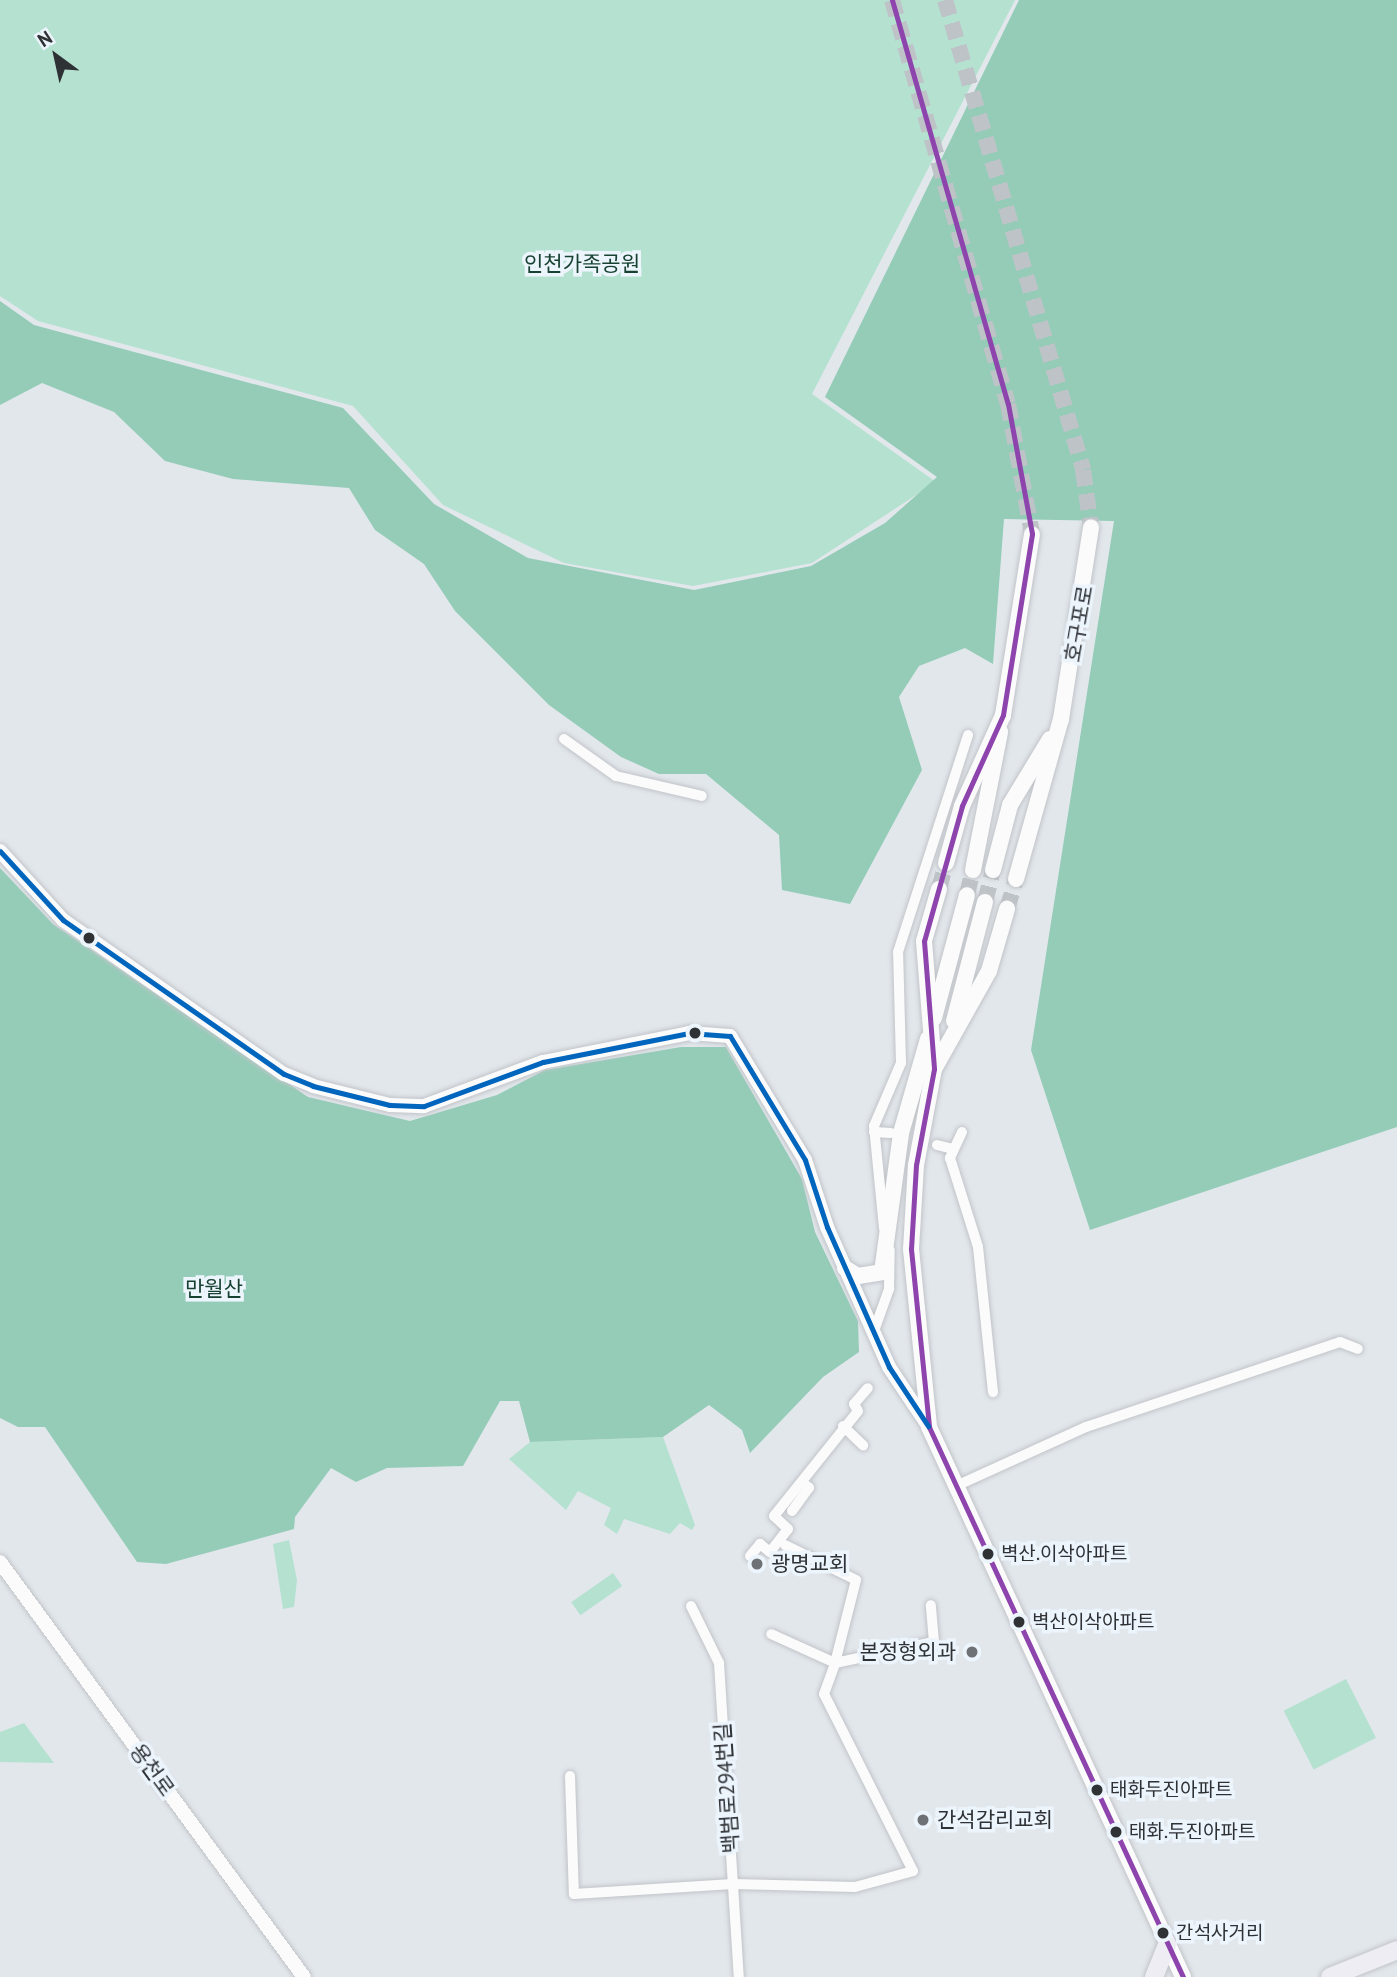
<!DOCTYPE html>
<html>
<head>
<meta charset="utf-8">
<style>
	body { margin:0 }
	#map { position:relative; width:1397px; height:1977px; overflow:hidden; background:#e2e7ec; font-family:"PT Sans","Noto Sans KR",sans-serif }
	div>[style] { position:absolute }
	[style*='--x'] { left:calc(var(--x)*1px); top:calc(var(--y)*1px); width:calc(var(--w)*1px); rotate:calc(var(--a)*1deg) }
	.green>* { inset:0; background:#b5e1d0; transform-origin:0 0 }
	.forest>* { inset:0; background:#94ccb8 }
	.secondary-tunnel>* { height:16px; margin-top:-8px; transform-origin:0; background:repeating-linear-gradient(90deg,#bec3c7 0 16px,transparent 0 24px) }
	.roads { filter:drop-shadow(0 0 2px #c1c4c8) drop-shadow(0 0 2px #c1c4c8) }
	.minor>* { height:10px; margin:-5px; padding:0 5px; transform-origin:5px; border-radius:5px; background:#fbfbfc }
	.tertiary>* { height:14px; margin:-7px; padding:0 7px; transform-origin:7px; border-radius:7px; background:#fbfbfc }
	.secondary>* { height:16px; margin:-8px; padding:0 8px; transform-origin:8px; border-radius:8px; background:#fbfbfc }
	.primary>* { height:18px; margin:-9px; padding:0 9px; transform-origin:9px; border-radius:9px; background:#ededf3 }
	.bus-1>* { height:5px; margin:-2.5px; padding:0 2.5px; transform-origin:2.5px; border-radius:2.5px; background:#8e44ad }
	.bus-2>* { height:5px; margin:-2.5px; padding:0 2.5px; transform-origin:2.5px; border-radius:2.5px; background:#0065bd }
	.dots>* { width:19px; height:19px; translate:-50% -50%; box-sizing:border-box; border:4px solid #ecf4fc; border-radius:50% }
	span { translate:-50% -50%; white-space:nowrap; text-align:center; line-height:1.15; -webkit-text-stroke:7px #ecf4fc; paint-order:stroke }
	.bus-label { font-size:19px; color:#2f3235 }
	.left { translate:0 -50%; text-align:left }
	.park-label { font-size:21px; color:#174231 }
	.street-label { font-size:21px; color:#2f3235 }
	.poi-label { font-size:21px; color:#2f3235 }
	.right { translate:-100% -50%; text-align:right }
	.north { position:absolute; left:21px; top:21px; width:70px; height:70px; -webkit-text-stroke:5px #ecf4fc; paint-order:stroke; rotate:327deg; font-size:19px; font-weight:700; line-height:28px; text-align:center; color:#2f3235 }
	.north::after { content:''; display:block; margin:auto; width:24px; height:32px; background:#2f3235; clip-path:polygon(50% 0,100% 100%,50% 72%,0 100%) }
</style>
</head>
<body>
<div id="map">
	<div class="green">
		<div style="clip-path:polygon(0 0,1015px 0,812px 394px,936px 482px,812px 563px,693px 586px,564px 563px,443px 505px,353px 406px,38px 321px,0 296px)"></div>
		<div style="clip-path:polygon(663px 1437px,695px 1525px,692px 1530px,680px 1523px,670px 1534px,624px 1519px,617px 1534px,604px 1525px,611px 1508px,578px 1491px,566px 1510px,509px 1459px,530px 1442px)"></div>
		<div style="clip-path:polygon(289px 1540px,297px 1580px,294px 1607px,283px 1609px,273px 1544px)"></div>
		<div style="left:613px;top:1573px;width:16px;height:51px;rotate:55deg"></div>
		<div style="left:1346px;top:1679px;width:66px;height:70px;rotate:63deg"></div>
		<div style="clip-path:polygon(24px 1723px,54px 1763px,0 1762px,0 1732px)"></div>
	</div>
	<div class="forest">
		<div style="clip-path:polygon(1019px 0,1397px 0,1397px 1127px,1090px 1230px,1031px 1050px,1114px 521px,1004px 519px,993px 664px,965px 648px,919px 666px,899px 697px,922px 770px,850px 904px,782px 890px,779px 835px,706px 774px,659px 774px,621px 757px,549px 705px,455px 611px,424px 564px,375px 530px,349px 488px,233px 479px,165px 461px,114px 412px,42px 383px,0 405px,0 301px,34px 325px,343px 408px,434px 504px,528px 558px,694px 590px,811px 566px,885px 523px,937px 477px,825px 397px)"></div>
		<div style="clip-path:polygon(0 868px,53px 924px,308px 1097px,410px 1121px,497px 1095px,545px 1070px,681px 1047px,726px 1047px,802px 1179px,815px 1232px,858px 1321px,859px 1352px,823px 1377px,750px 1453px,742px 1430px,709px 1405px,663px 1437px,530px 1442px,519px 1401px,500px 1401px,463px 1466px,387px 1468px,356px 1482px,331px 1468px,295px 1517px,294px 1529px,166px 1564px,137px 1562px,45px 1427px,18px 1427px,0 1418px)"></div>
	</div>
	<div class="secondary-tunnel">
		<div style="--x:892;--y:0;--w:420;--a:74"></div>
		<div style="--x:1008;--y:404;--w:132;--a:79.5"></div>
		<div style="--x:945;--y:0;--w:490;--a:73.6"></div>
		<div style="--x:1083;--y:470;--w:58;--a:82"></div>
		<div style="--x:939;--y:889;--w:27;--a:-75"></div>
		<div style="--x:967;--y:895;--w:26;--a:-77"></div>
		<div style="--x:985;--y:902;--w:33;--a:-76"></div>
		<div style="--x:1007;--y:909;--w:31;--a:-73"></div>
	</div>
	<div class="roads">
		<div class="minor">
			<div style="--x:564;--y:739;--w:64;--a:35.4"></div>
			<div style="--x:616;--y:776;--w:88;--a:13.1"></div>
			<div style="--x:874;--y:1132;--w:17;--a:3"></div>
			<div style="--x:962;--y:1132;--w:29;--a:115"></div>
			<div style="--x:950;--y:1158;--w:93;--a:72.5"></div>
			<div style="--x:978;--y:1247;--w:146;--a:84.1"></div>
			<div style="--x:937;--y:1145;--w:16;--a:14"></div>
			<div style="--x:884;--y:1228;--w:102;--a:-95.6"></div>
			<div style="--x:874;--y:1126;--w:69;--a:-66.8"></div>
			<div style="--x:901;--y:1063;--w:111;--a:-91.5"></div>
			<div style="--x:898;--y:952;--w:228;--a:-72.1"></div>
			<div style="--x:874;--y:1331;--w:45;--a:-70.3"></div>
			<div style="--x:889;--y:1289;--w:39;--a:-89"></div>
			<div style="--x:843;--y:1426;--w:28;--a:44"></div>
			<div style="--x:956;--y:1486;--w:143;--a:-24.4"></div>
			<div style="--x:1086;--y:1427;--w:268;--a:-18.5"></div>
			<div style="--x:1340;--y:1342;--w:19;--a:21"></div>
			<div style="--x:792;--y:1511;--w:29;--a:-54"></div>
			<div style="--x:809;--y:1488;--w:9;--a:-139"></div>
			<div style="--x:785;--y:1545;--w:79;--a:26.2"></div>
			<div style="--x:856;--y:1580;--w:86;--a:104.2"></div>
			<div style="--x:835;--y:1663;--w:101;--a:-12"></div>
			<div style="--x:934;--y:1642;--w:37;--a:-95"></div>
			<div style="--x:750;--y:1556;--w:16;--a:-50"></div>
			<div style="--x:760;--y:1544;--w:13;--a:39"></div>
			<div style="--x:770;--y:1552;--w:29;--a:-52"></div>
			<div style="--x:788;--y:1529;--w:19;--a:-137"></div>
			<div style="--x:774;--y:1516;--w:134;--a:-51.3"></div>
			<div style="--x:858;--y:1411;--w:8;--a:-120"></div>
			<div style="--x:854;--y:1404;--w:21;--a:-49"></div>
			<div style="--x:691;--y:1606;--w:64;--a:63.8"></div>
			<div style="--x:719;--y:1663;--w:315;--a:86.4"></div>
			<div style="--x:570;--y:1776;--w:118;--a:88.1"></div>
			<div style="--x:574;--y:1894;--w:159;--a:-3.6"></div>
			<div style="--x:733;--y:1884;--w:122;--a:1.4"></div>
			<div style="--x:855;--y:1887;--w:60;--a:-15.4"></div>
			<div style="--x:913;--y:1871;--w:198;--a:-116.7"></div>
			<div style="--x:824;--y:1694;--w:33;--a:-70"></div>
			<div style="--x:835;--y:1663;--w:70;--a:-155.6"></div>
		</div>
		<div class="tertiary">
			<div style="--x:0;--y:851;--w:93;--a:47.6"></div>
			<div style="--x:63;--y:920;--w:269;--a:34.9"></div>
			<div style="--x:284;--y:1074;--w:31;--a:22"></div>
			<div style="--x:313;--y:1086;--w:79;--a:13.9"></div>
			<div style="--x:390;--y:1105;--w:34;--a:2"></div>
			<div style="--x:424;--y:1106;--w:127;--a:-20.3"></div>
			<div style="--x:543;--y:1062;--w:149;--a:-11.2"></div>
			<div style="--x:689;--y:1033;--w:41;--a:4.2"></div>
			<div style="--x:730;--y:1036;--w:145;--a:58.8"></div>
			<div style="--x:805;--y:1160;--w:71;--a:71.8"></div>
			<div style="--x:827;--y:1227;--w:153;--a:66.1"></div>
			<div style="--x:889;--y:1367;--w:72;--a:56.3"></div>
			<div style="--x:0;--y:1562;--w:514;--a:53.78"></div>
		</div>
		<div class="secondary">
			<div style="--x:946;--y:863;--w:59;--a:-74.3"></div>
			<div style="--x:962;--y:806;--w:100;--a:-65.7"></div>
			<div style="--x:1003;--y:715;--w:183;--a:-80.9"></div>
			<div style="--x:973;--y:870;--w:141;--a:-78.9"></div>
			<div style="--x:993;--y:870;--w:67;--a:-75.3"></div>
			<div style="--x:1010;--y:805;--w:77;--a:-58.8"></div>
			<div style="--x:1016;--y:879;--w:166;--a:-74.3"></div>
			<div style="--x:1061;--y:719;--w:194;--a:-81.1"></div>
			<div style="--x:939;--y:889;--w:54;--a:106.1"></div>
			<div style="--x:924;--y:941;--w:128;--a:85.5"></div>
			<div style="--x:934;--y:1069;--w:98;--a:100.6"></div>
			<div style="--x:916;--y:1165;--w:84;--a:93.4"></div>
			<div style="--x:911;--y:1249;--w:179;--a:84.2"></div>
			<div style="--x:929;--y:1427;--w:606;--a:65.21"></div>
			<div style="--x:934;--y:1018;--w:127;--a:-75"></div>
			<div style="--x:954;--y:1021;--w:123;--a:-75.4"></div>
			<div style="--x:934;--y:1069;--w:112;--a:-60.7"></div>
			<div style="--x:989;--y:971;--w:65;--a:-73.8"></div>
			<div style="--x:845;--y:1268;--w:15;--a:32"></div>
			<div style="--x:858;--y:1276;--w:24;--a:-9"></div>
			<div style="--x:882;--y:1272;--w:140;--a:-82.2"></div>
			<div style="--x:901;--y:1133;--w:98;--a:-74"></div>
		</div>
		<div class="primary">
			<div style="--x:1154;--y:1977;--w:35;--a:-68"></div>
			<div style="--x:1330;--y:1977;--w:72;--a:-21.9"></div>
		</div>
	</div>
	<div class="bus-1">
		<div style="--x:892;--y:0;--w:420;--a:74"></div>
		<div style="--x:1008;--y:404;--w:132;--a:79.5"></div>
		<div style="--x:1032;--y:534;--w:183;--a:99.1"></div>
		<div style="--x:1003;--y:715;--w:100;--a:114.3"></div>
		<div style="--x:962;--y:806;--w:140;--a:105.7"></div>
		<div style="--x:924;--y:941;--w:128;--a:85.5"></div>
		<div style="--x:934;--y:1069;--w:98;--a:100.6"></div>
		<div style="--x:916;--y:1165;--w:84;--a:93.4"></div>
		<div style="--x:911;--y:1249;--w:179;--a:84.2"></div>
		<div style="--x:929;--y:1427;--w:606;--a:65.21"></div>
	</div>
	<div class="bus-2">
		<div style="--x:0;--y:851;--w:93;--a:47.6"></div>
		<div style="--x:63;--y:920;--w:269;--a:34.9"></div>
		<div style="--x:284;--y:1074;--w:31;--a:22"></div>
		<div style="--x:313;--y:1086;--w:79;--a:13.9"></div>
		<div style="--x:390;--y:1105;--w:34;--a:2"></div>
		<div style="--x:424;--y:1106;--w:127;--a:-20.3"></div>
		<div style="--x:543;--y:1062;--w:149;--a:-11.2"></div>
		<div style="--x:689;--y:1033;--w:41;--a:4.2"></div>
		<div style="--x:730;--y:1036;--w:145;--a:58.8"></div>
		<div style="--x:805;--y:1160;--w:71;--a:71.8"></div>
		<div style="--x:827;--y:1227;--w:153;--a:66.1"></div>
		<div style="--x:889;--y:1367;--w:71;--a:56.5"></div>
	</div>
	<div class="dots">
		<div style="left:89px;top:938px;background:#2f3235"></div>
		<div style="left:695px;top:1033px;background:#2f3235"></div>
		<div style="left:988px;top:1554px;background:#2f3235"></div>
		<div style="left:757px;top:1564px;background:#6e7175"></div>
		<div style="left:1019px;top:1622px;background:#2f3235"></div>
		<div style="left:972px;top:1652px;background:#6e7175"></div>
		<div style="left:1097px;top:1790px;background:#2f3235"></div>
		<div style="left:923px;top:1820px;background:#6e7175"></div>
		<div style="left:1116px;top:1832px;background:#2f3235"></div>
		<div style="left:1163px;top:1933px;background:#2f3235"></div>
	</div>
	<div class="bus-label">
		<span class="left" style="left:1001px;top:1554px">벽산.이삭아파트</span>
		<span class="left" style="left:1032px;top:1622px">벽산이삭아파트</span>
		<span class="left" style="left:1110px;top:1790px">태화두진아파트</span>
		<span class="left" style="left:1129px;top:1832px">태화.두진아파트</span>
		<span class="left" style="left:1176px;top:1933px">간석사거리</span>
	</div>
	<div class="park-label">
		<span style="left:582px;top:264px">인천가족공원</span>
		<span style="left:214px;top:1289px">만월산</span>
	</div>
	<div class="street-label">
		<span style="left:1079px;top:624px;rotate:-80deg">호구포로</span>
		<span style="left:152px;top:1770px;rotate:54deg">용천로</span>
		<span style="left:727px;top:1788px;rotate:-94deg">백범로294번길</span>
	</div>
	<div class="poi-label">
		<span class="left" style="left:771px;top:1564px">광명교회</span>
		<span class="right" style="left:956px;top:1652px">본정형외과</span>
		<span class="left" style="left:937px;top:1820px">간석감리교회</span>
	</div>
	<div class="north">N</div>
</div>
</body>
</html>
